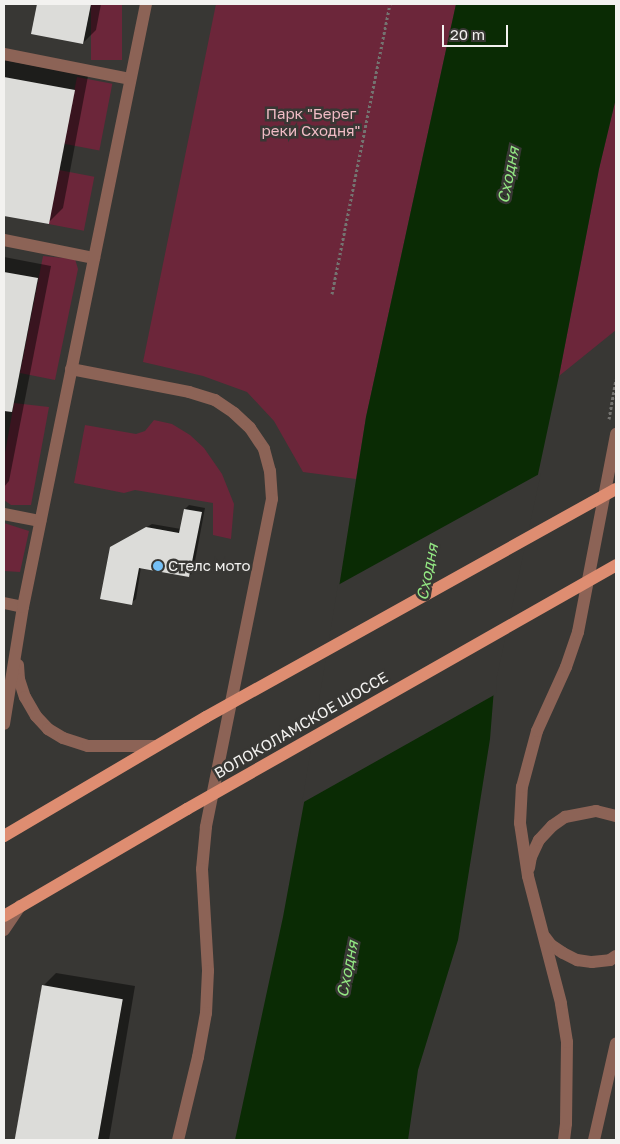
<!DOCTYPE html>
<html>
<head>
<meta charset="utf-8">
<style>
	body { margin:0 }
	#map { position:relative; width:620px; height:1144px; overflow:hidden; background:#383734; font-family:"Golos Text",sans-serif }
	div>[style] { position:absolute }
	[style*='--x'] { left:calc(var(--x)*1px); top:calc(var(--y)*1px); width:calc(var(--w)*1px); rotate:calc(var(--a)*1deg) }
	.green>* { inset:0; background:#6c263a; transform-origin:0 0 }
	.water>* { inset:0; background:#0a2b04 }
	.pier>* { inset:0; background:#383734 }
	.shadow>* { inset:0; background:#0007 }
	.building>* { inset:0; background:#dcdcd9; transform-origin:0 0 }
	.path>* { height:3px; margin-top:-1.5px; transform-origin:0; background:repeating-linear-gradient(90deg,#747370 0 2.5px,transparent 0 5px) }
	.minor>* { height:12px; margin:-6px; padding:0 6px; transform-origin:6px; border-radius:6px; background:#8c6356 }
	.major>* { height:12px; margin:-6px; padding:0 6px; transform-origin:6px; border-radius:6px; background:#de8d71 }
	.major-bridge>* { height:12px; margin:-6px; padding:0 6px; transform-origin:6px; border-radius:6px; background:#de8d71 }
	.dots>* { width:14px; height:14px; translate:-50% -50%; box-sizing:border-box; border:2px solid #383734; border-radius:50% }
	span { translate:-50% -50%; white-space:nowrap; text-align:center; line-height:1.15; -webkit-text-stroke:5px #383734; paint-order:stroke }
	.park-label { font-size:15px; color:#f0bbc5 }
	.poi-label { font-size:15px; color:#f3f2f0 }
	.left { translate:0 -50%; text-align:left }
	.street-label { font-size:15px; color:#f3f2f0 }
	.water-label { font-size:16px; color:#93e783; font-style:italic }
	.frame { position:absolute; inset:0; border:5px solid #f3f2f0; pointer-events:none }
	.scale { position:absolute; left:442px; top:25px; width:66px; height:22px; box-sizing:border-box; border:2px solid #f3f2f0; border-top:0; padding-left:6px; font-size:15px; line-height:18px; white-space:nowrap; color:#f3f2f0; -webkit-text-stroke:4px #383734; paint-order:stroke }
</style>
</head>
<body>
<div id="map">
	<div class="green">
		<div style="left:91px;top:4px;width:31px;height:56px"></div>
		<div style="clip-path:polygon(216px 4px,456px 4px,366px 417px,356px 479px,303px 472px,274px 421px,247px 392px,203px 376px,143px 362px)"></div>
		<div style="left:77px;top:77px;width:36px;height:68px;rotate:11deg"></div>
		<div style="clip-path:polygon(616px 98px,616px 330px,559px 376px,599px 169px)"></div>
		<div style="left:59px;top:170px;width:36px;height:55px;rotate:11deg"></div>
		<div style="clip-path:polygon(43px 256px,75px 259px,78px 269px,55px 380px,20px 373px)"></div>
		<div style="clip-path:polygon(14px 403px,49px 407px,31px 505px,11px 505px,4px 500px,4px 459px)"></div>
		<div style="clip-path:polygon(154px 420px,172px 424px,190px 435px,204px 448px,222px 474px,234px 504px,231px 539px,213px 535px,213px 503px,135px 490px,124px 493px,74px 483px,85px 425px,136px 434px,145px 431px)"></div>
		<div style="clip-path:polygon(4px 523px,29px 531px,20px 572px,4px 571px)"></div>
	</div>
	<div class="water">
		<div style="clip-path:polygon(456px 4px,616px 4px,616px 98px,599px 169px,559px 376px,495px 676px,490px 739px,458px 940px,418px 1070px,408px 1140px,235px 1140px,283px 917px,310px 770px,366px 417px)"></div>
	</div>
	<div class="pier">
		<div style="clip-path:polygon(541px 473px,497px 676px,496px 694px,302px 803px,338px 585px)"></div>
	</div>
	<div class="shadow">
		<div style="clip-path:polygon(38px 4px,101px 4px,96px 30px,83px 43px,32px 33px)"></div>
		<div style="clip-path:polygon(4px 60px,88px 76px,63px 208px,48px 223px,4px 214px)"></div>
		<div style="clip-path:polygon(4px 257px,51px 266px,9px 481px,4px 487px)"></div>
		<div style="clip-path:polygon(189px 505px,205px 508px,193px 572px,189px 576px,141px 567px,136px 599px,131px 603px,111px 548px,152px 524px,181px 529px,185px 509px)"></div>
		<div style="clip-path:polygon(56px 973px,135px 986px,109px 1140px,17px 1140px,43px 986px)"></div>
	</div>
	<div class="building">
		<div style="clip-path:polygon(37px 4px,91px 4px,83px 44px,31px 34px)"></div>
		<div style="clip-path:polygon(4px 77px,75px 90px,49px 224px,4px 216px)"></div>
		<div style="clip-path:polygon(4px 272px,38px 278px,12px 412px,4px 411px)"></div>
		<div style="clip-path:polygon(184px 509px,202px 512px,189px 577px,139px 568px,132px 605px,100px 599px,110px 547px,146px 527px,179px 533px)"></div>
		<div style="left:42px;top:985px;width:82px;height:157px;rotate:10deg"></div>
	</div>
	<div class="path">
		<div style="--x:332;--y:294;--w:296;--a:-78.7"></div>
		<div style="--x:609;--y:419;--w:40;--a:-80"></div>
	</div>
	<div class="minor">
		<div style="--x:4;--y:54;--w:128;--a:11.2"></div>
		<div style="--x:4;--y:240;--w:92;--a:11.3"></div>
		<div style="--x:71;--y:369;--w:120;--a:11"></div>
		<div style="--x:189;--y:392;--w:27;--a:17"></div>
		<div style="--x:215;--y:400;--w:23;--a:34"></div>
		<div style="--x:234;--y:413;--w:22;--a:43"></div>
		<div style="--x:250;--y:428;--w:25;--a:56"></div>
		<div style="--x:264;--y:449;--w:23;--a:75"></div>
		<div style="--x:270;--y:471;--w:28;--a:86"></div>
		<div style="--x:272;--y:499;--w:335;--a:101.4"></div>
		<div style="--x:206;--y:827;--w:42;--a:95.4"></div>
		<div style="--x:202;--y:869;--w:102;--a:86.6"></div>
		<div style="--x:208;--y:971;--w:42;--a:92.7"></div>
		<div style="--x:206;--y:1013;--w:45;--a:100.3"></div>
		<div style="--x:198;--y:1057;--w:85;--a:103.5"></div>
		<div style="--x:4;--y:514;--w:37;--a:11"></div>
		<div style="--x:4;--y:603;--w:19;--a:12"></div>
		<div style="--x:18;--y:665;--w:14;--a:86"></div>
		<div style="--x:19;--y:679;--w:19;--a:72"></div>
		<div style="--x:25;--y:697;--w:22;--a:60"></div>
		<div style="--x:36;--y:716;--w:18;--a:47"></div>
		<div style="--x:48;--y:729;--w:17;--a:31"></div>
		<div style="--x:63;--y:738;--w:26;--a:18"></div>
		<div style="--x:88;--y:746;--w:68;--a:0"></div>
		<div style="--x:4;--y:724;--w:119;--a:-80.8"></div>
		<div style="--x:23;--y:607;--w:615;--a:-78.47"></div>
		<div style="--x:529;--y:868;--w:11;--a:-80"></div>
		<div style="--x:531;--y:857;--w:19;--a:-65"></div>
		<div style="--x:539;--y:840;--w:19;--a:-47"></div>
		<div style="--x:552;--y:826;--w:16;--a:-35"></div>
		<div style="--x:565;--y:817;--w:32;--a:-11"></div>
		<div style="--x:596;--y:811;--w:21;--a:14"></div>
		<div style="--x:4;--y:930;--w:29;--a:-56"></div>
		<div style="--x:545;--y:937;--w:10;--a:53"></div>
		<div style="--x:551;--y:945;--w:14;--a:34"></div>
		<div style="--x:563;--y:953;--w:16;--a:27"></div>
		<div style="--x:577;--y:960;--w:15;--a:8"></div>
		<div style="--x:592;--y:962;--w:18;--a:-6"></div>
		<div style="--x:610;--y:960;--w:7;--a:-34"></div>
		<div style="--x:564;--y:1140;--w:16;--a:-83"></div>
		<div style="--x:566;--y:1124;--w:82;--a:-89.3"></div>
		<div style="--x:567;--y:1042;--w:39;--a:-99"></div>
		<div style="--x:561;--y:1003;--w:131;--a:-104.6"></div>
		<div style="--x:528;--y:876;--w:54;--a:-98.6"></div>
		<div style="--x:520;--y:823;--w:36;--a:-87"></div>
		<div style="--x:522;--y:787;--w:58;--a:-75"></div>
		<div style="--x:537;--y:731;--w:70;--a:-65.6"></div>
		<div style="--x:566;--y:667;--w:37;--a:-71"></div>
		<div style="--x:578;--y:632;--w:202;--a:-79.1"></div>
		<div style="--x:594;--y:1140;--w:99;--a:-77.2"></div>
	</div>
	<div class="major">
		<div style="--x:4;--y:836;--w:234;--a:-30.5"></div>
		<div style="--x:4;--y:916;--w:212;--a:-30.3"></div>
	</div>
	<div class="major-bridge">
		<div style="--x:206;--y:717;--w:469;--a:-29.1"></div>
		<div style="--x:187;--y:809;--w:494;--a:-29.6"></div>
	</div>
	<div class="dots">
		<div style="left:158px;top:566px;background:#75c0f6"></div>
	</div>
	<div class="park-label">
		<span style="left:311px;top:122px">Парк "Берег<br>реки Сходня"</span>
	</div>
	<div class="poi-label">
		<span class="left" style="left:168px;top:566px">Стелс мото</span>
	</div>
	<div class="street-label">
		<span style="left:301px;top:725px;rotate:-30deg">ВОЛОКОЛАМСКОЕ ШОССЕ</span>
	</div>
	<div class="water-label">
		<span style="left:508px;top:175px;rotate:-79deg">Сходня</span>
		<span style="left:427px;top:572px;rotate:-79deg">Сходня</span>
		<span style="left:347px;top:969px;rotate:-79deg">Сходня</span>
	</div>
	<div class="frame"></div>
	<div class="scale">20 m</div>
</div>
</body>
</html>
